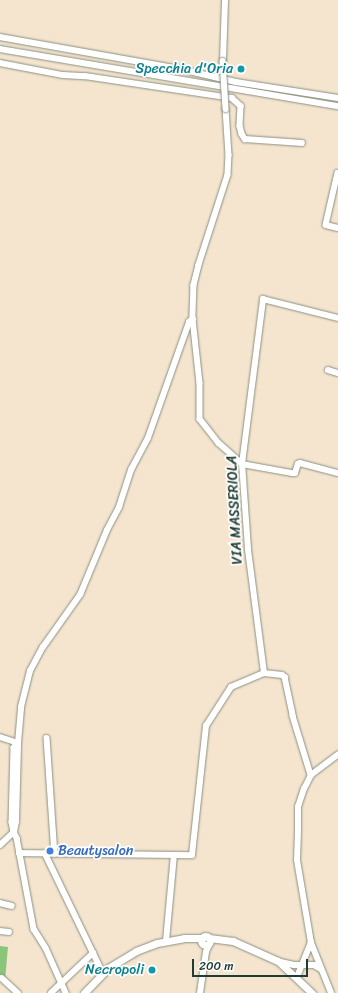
<!DOCTYPE html>
<html>
<head>
<meta charset="utf-8">
<style>
	body { margin:0 }
	#map { position:relative; width:338px; height:993px; overflow:hidden; background:#f5e5cf; font-family:Sriracha,sans-serif }
	div>[style] { position:absolute }
	[style*='--x'] { left:calc(var(--x)*1px); top:calc(var(--y)*1px); width:calc(var(--w)*1px); rotate:calc(var(--a)*1deg) }
	.green>* { inset:0; background:#89c57a }
	.roads { filter:drop-shadow(0 0 1px #8a9182) drop-shadow(0 0 1px #8a9182) }
	.minor>* { height:5.5px; margin:-2.75px; padding:0 2.75px; transform-origin:2.75px; border-radius:2.75px; background:#fff }
	.major>* { height:7px; margin:-3.5px; padding:0 3.5px; transform-origin:3.5px; border-radius:3.5px; background:#fff }
	.major>.ring { margin:-3.5px; padding:0; box-sizing:content-box; background:none; border:7px solid #fff; border-radius:50% }
	.bridges { filter:drop-shadow(0 0 1px #8a9182) drop-shadow(0 0 1px #8a9182) }
	.minor-bridge>* { height:5.5px; margin:-2.75px; padding:0 2.75px; transform-origin:2.75px; border-radius:2.75px; background:#fff }
	.dots>* { width:11px; height:11px; translate:-50% -50%; box-sizing:border-box; border:2px solid #fff; border-radius:50% }
	span { translate:-50% -50%; white-space:nowrap; text-align:center; line-height:1.15; -webkit-text-stroke:3.5px #fff; paint-order:stroke }
	.culture-label { font-size:14px; color:#0d838f }
	.right { translate:-100% -50%; text-align:right }
	.street-label { font-size:14px; color:#1f3d34 }
	.shop-label { font-size:14px; color:#366cbe }
	.left { translate:0 -50%; text-align:left }
	.scale { position:absolute; left:192px; top:959px; width:116px; height:18px; box-sizing:border-box; border:2px solid #1f3d34; border-top:0; padding-left:5px; font-size:12px; line-height:14px; white-space:nowrap; color:#1f3d34; -webkit-text-stroke:3px #fff; paint-order:stroke }
</style>
</head>
<body>
<div id="map">
	<div class="green">
		<div style="clip-path:polygon(0 946px,8px 947px,5px 980px,0 979px)"></div>
	</div>
	<div class="roads">
		<div class="minor">
			<div style="--x:0;--y:37;--w:188;--a:10.1"></div>
			<div style="--x:185;--y:70;--w:52;--a:13.2"></div>
			<div style="--x:236;--y:82;--w:103;--a:8.9"></div>
			<div style="--x:0;--y:49;--w:343;--a:9.6"></div>
			<div style="--x:223;--y:61;--w:61;--a:-88.1"></div>
			<div style="--x:0;--y:63;--w:64;--a:10.8"></div>
			<div style="--x:63;--y:75;--w:22;--a:3"></div>
			<div style="--x:85;--y:76;--w:149;--a:8.5"></div>
			<div style="--x:232;--y:98;--w:12;--a:42"></div>
			<div style="--x:241;--y:106;--w:20;--a:93"></div>
			<div style="--x:240;--y:126;--w:8;--a:76"></div>
			<div style="--x:242;--y:134;--w:6;--a:59"></div>
			<div style="--x:245;--y:139;--w:57;--a:4"></div>
			<div style="--x:226;--y:109;--w:46;--a:86.3"></div>
			<div style="--x:229;--y:155;--w:20;--a:93"></div>
			<div style="--x:228;--y:175;--w:95;--a:107.9"></div>
			<div style="--x:199;--y:265;--w:21;--a:104"></div>
			<div style="--x:194;--y:285;--w:34;--a:92"></div>
			<div style="--x:193;--y:319;--w:64;--a:83.8"></div>
			<div style="--x:200;--y:383;--w:36;--a:90"></div>
			<div style="--x:200;--y:419;--w:31;--a:52"></div>
			<div style="--x:219;--y:443;--w:31;--a:42"></div>
			<div style="--x:242;--y:464;--w:51;--a:10.2"></div>
			<div style="--x:292;--y:473;--w:3;--a:0"></div>
			<div style="--x:295;--y:473;--w:9;--a:-72"></div>
			<div style="--x:298;--y:464;--w:2;--a:-27"></div>
			<div style="--x:300;--y:463;--w:39;--a:15"></div>
			<div style="--x:338;--y:173;--w:53;--a:103"></div>
			<div style="--x:326;--y:225;--w:12;--a:14"></div>
			<div style="--x:328;--y:370;--w:10;--a:17"></div>
			<div style="--x:264;--y:673;--w:125;--a:-97.4"></div>
			<div style="--x:248;--y:549;--w:85;--a:-94"></div>
			<div style="--x:242;--y:464;--w:166;--a:-82.7"></div>
			<div style="--x:263;--y:299;--w:77;--a:14.2"></div>
			<div style="--x:0;--y:737;--w:19;--a:18"></div>
			<div style="--x:18;--y:743;--w:36;--a:-85"></div>
			<div style="--x:21;--y:707;--w:37;--a:-76"></div>
			<div style="--x:30;--y:671;--w:27;--a:-62"></div>
			<div style="--x:43;--y:647;--w:64;--a:-54.6"></div>
			<div style="--x:80;--y:595;--w:70;--a:-67.4"></div>
			<div style="--x:107;--y:530;--w:26;--a:-62"></div>
			<div style="--x:119;--y:507;--w:39;--a:-72"></div>
			<div style="--x:131;--y:470;--w:36;--a:-62"></div>
			<div style="--x:148;--y:438;--w:123;--a:-70.5"></div>
			<div style="--x:189;--y:322;--w:5;--a:-37"></div>
			<div style="--x:47;--y:738;--w:116;--a:86.1"></div>
			<div style="--x:0;--y:845;--w:19;--a:-43"></div>
			<div style="--x:14;--y:832;--w:10;--a:-79"></div>
			<div style="--x:16;--y:822;--w:79;--a:-88.5"></div>
			<div style="--x:18;--y:743;--w:6;--a:129"></div>
			<div style="--x:14;--y:748;--w:74;--a:91.5"></div>
			<div style="--x:12;--y:822;--w:10;--a:79"></div>
			<div style="--x:14;--y:832;--w:7;--a:63"></div>
			<div style="--x:17;--y:838;--w:93;--a:79.4"></div>
			<div style="--x:34;--y:929;--w:22;--a:58"></div>
			<div style="--x:46;--y:948;--w:49;--a:66"></div>
			<div style="--x:19;--y:853;--w:173;--a:0.7"></div>
			<div style="--x:192;--y:855;--w:130;--a:-83.8"></div>
			<div style="--x:206;--y:726;--w:46;--a:-57.3"></div>
			<div style="--x:231;--y:687;--w:36;--a:-23"></div>
			<div style="--x:264;--y:673;--w:18;--a:6"></div>
			<div style="--x:282;--y:675;--w:4;--a:34"></div>
			<div style="--x:285;--y:677;--w:40;--a:78"></div>
			<div style="--x:293;--y:716;--w:62;--a:73"></div>
			<div style="--x:45;--y:853;--w:133;--a:64.2"></div>
			<div style="--x:0;--y:903;--w:12;--a:14"></div>
			<div style="--x:0;--y:931;--w:9;--a:6"></div>
			<div style="--x:166;--y:941;--w:86;--a:-84.7"></div>
			<div style="--x:281;--y:962;--w:13;--a:13"></div>
			<div style="--x:294;--y:965;--w:20;--a:0"></div>
			<div style="--x:314;--y:965;--w:8;--a:30"></div>
			<div style="--x:297;--y:977;--w:37;--a:-68"></div>
			<div style="--x:2;--y:978;--w:22;--a:43"></div>
			<div style="--x:51;--y:993;--w:58;--a:-43.6"></div>
			<div style="--x:200;--y:993;--w:41;--a:-81.7"></div>
			<div style="--x:206;--y:952;--w:8;--a:-67"></div>
			<div style="--x:331;--y:993;--w:54;--a:-111.8"></div>
			<div style="--x:311;--y:943;--w:84;--a:-99.6"></div>
			<div style="--x:297;--y:860;--w:30;--a:-88"></div>
			<div style="--x:298;--y:830;--w:23;--a:-90"></div>
			<div style="--x:298;--y:807;--w:19;--a:-72"></div>
			<div style="--x:304;--y:789;--w:16;--a:-63"></div>
			<div style="--x:311;--y:775;--w:34;--a:-37"></div>
		</div>
		<div class="major">
			<div class="ring" style="left:201.5px;top:936.5px;width:2px;height:2px"></div>
			<div style="--x:209;--y:938;--w:24;--a:7"></div>
			<div style="--x:233;--y:941;--w:49;--a:24"></div>
			<div style="--x:278;--y:961;--w:47;--a:43.3"></div>
			<div style="--x:84;--y:993;--w:35;--a:-46"></div>
			<div style="--x:108;--y:968;--w:33;--a:-31"></div>
			<div style="--x:136;--y:951;--w:22;--a:-21"></div>
			<div style="--x:157;--y:943;--w:27;--a:-10"></div>
			<div style="--x:184;--y:938;--w:19;--a:0"></div>
		</div>
	</div>
	<div class="bridges">
		<div class="minor-bridge">
			<div style="--x:223;--y:61;--w:48;--a:86.4"></div>
		</div>
	</div>
	<div class="dots">
		<div style="left:241px;top:69px;background:#0f9aa8"></div>
		<div style="left:50px;top:851px;background:#3f7fe0"></div>
		<div style="left:152px;top:970px;background:#0f9aa8"></div>
	</div>
	<div class="culture-label">
		<span class="right" style="left:233px;top:69px">Specchia d'Oria</span>
		<span class="right" style="left:144px;top:970px">Necropoli</span>
	</div>
	<div class="street-label">
		<span style="left:235px;top:510px;rotate:-93deg">VIA MASSERIOLA</span>
	</div>
	<div class="shop-label">
		<span class="left" style="left:58px;top:851px">Beautysalon</span>
	</div>
	<div class="scale">200 m</div>
</div>
</body>
</html>
